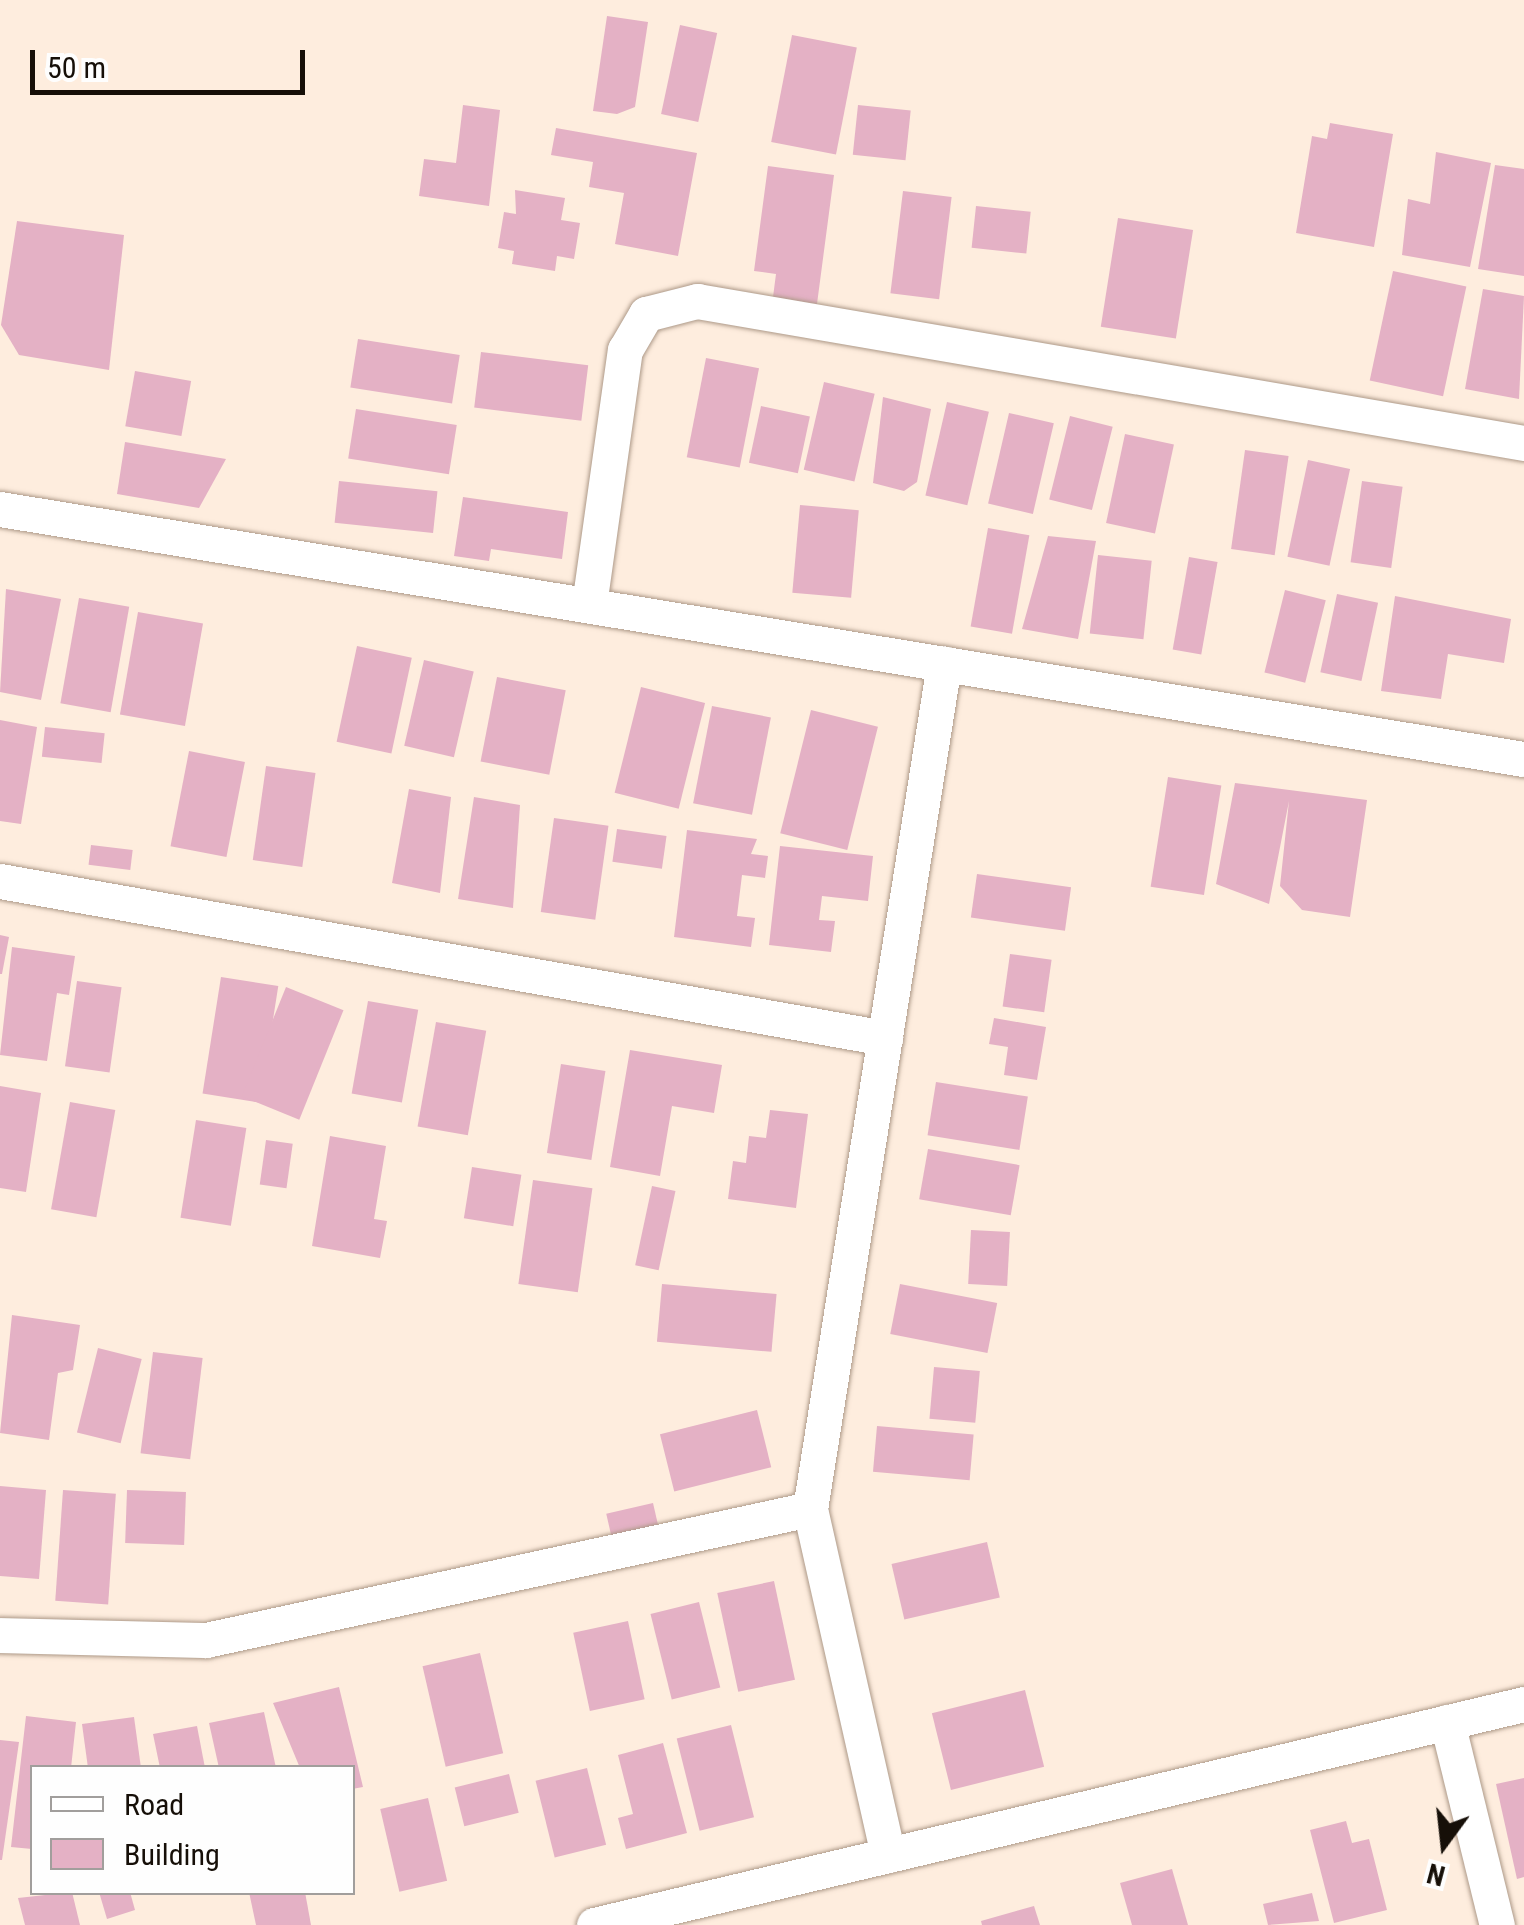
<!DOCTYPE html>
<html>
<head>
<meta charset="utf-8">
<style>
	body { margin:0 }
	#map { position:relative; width:1524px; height:1925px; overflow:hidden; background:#feedde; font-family:"Roboto Condensed",sans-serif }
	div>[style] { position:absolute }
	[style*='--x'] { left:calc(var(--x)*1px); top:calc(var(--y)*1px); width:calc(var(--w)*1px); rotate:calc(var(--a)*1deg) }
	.building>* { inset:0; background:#e4b1c5; transform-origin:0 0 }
	.roads { filter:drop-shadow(0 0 2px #ad9988) drop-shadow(0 0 2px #ad9988) }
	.minor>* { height:35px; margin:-17.5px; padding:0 17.5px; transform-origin:17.5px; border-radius:17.5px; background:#fff }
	span { translate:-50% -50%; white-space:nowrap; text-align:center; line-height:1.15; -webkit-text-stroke:9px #fefefe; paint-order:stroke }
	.legend { position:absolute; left:30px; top:1765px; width:325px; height:130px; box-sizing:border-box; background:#fefefe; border:2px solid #a19e9c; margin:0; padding:12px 18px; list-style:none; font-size:30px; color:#160f08 }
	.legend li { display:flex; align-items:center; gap:20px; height:50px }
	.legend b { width:50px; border:2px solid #a19e9c }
	.north { position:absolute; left:1394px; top:1795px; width:100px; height:100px; -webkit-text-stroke:8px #fefefe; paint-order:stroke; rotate:195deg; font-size:28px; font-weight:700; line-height:40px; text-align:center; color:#160f08 }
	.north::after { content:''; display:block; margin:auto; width:35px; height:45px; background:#160f08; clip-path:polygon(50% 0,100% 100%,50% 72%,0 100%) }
	.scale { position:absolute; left:30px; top:50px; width:275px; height:45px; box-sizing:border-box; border:5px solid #160f08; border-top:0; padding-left:12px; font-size:30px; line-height:35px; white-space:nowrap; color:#160f08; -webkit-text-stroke:8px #fefefe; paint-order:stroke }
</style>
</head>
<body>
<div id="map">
	<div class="building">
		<div style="clip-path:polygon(607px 16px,648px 22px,635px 107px,617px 114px,593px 111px)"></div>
		<div style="left:680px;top:25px;width:38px;height:91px;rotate:12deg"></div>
		<div style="left:792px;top:35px;width:66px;height:109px;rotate:11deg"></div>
		<div style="clip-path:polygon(463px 105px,500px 110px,489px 206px,419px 196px,424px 159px,456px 163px)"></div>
		<div style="left:858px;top:105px;width:53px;height:50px;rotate:6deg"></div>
		<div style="clip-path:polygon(1330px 123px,1393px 134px,1374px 247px,1296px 233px,1312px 136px,1327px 139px)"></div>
		<div style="clip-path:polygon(556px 128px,697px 153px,678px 256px,615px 244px,624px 193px,589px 187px,593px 162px,551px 155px)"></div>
		<div style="clip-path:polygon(1436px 152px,1491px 163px,1470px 267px,1402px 255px,1408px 199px,1430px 204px)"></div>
		<div style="clip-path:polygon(1495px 165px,1524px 169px,1524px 276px,1478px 269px)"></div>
		<div style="clip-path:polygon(768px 166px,834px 175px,817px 304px,773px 297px,776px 274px,754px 271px)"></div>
		<div style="clip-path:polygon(515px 190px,565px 198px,561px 220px,580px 223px,574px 259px,557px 256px,555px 271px,512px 264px,514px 251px,498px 248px,504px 212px,516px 214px)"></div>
		<div style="left:903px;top:191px;width:49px;height:103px;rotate:7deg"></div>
		<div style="left:976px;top:206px;width:55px;height:42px;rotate:6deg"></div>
		<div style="left:1118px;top:218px;width:76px;height:110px;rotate:9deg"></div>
		<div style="clip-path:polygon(17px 221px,124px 235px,109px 370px,19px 355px,1px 325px)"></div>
		<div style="left:1393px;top:271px;width:75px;height:112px;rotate:12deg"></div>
		<div style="clip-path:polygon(1483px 289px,1524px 296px,1519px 399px,1465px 389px)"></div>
		<div style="left:358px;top:339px;width:103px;height:49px;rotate:9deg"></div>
		<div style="left:481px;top:352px;width:108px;height:56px;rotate:7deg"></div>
		<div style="left:706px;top:358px;width:54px;height:101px;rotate:11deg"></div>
		<div style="left:135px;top:371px;width:57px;height:56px;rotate:10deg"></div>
		<div style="left:824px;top:382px;width:52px;height:90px;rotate:13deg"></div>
		<div style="clip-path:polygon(883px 397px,931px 409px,917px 482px,904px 491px,873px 483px)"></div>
		<div style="left:947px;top:402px;width:43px;height:96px;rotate:13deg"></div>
		<div style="left:761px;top:406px;width:50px;height:58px;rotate:12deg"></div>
		<div style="left:356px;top:409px;width:102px;height:50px;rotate:9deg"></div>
		<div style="left:1009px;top:413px;width:46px;height:93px;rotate:13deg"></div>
		<div style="left:1070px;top:416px;width:44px;height:86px;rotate:14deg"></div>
		<div style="left:1125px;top:434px;width:50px;height:91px;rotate:12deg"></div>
		<div style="clip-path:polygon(125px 442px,226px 459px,199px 508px,117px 494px)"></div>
		<div style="left:1245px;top:450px;width:44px;height:100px;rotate:8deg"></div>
		<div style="left:1308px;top:460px;width:43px;height:99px;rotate:12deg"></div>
		<div style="left:339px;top:481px;width:99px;height:42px;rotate:6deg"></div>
		<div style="left:1362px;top:481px;width:41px;height:82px;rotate:8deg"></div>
		<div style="clip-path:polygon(463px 497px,568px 512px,562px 559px,491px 549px,489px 561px,454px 556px)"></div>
		<div style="left:800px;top:505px;width:59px;height:88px;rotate:5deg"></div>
		<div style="left:988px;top:528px;width:42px;height:100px;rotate:10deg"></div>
		<div style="clip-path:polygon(1048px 536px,1096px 541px,1078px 639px,1022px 629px)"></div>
		<div style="left:1098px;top:555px;width:54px;height:79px;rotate:6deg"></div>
		<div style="left:1189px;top:557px;width:29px;height:94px;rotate:10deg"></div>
		<div style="clip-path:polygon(6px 589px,61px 599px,41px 700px,0 692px)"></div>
		<div style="left:1285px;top:590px;width:42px;height:85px;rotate:14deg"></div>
		<div style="left:1337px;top:594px;width:42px;height:80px;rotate:12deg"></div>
		<div style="clip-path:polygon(1395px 596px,1511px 619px,1504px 663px,1448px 654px,1441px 699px,1381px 691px)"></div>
		<div style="left:79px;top:598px;width:51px;height:107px;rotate:10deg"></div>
		<div style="left:138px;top:612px;width:66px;height:104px;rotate:10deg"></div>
		<div style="left:357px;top:646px;width:56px;height:98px;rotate:12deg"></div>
		<div style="left:424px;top:660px;width:51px;height:88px;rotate:13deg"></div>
		<div style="left:497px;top:677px;width:70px;height:86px;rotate:11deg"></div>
		<div style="left:641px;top:687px;width:66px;height:109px;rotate:14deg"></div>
		<div style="left:712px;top:706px;width:60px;height:99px;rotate:11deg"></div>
		<div style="left:811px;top:710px;width:69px;height:127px;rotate:14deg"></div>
		<div style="clip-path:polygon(0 720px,37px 727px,21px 824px,0 821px)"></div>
		<div style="left:45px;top:727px;width:60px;height:30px;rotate:6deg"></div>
		<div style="left:189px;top:751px;width:57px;height:97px;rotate:11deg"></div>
		<div style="left:266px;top:766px;width:50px;height:95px;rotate:8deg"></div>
		<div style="left:1168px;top:777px;width:54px;height:111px;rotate:9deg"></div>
		<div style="clip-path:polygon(1235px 783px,1367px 800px,1350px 917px,1302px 910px,1280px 886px,1289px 801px,1269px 904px,1216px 884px)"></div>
		<div style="clip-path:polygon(409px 789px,451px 797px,440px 893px,392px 883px)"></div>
		<div style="clip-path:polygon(474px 797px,520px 805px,513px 908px,458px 899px)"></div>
		<div style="left:554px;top:818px;width:55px;height:95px;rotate:8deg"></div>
		<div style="left:617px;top:829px;width:50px;height:33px;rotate:8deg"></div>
		<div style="clip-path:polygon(687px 830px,757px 839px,751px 854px,768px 856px,765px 878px,742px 875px,737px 916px,755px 918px,751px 947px,674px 937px)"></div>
		<div style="left:91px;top:845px;width:42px;height:20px;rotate:7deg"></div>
		<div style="clip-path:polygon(780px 846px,873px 856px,868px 901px,822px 896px,819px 920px,835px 921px,831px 952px,769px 945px)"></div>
		<div style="left:977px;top:874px;width:95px;height:44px;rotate:8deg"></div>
		<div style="clip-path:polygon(0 935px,9px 937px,2px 974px,0 974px)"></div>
		<div style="clip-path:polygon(12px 947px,75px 956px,69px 995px,57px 993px,47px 1061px,0 1055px)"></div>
		<div style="left:1010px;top:954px;width:42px;height:53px;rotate:8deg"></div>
		<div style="left:221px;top:977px;width:58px;height:118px;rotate:9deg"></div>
		<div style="left:77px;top:981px;width:45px;height:86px;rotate:8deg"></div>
		<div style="left:286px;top:987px;width:62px;height:118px;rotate:22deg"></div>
		<div style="left:368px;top:1001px;width:51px;height:94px;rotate:10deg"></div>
		<div style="clip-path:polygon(994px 1018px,1046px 1027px,1037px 1080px,1004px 1075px,1008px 1047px,989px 1044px)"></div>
		<div style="left:436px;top:1022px;width:51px;height:106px;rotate:10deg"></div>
		<div style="clip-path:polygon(630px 1050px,722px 1065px,714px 1113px,672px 1106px,660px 1176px,610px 1167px)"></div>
		<div style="left:561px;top:1064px;width:45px;height:90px;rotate:9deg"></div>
		<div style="left:936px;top:1082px;width:93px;height:54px;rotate:9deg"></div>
		<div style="clip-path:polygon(0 1086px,41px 1093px,26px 1192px,0 1188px)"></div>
		<div style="left:70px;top:1102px;width:46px;height:109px;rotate:10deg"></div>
		<div style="clip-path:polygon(770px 1110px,808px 1114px,796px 1208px,728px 1199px,733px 1161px,746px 1163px,749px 1136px,766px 1138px)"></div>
		<div style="left:196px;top:1120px;width:51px;height:99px;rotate:9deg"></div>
		<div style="clip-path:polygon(330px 1136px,386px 1146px,374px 1219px,387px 1221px,380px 1258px,312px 1246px)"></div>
		<div style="left:266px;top:1140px;width:27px;height:45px;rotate:8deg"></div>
		<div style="left:928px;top:1149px;width:93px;height:51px;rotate:10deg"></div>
		<div style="left:472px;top:1167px;width:50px;height:52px;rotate:9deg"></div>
		<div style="left:533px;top:1180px;width:60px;height:105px;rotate:8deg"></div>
		<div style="left:652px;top:1186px;width:24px;height:81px;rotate:12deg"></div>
		<div style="left:971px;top:1230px;width:39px;height:54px;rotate:3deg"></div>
		<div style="left:662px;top:1284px;width:115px;height:58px;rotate:5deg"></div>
		<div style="left:900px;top:1284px;width:99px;height:51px;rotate:11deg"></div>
		<div style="clip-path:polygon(12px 1315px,80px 1325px,73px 1370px,58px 1373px,49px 1440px,0 1433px)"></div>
		<div style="left:98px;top:1348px;width:45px;height:87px;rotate:14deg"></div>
		<div style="left:153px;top:1352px;width:50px;height:102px;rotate:7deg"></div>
		<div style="left:934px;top:1367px;width:46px;height:52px;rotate:5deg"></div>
		<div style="left:757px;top:1410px;width:59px;height:100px;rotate:76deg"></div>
		<div style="left:877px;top:1426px;width:97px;height:46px;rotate:5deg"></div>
		<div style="clip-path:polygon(0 1486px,46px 1490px,39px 1579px,0 1576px)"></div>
		<div style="left:63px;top:1490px;width:53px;height:111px;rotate:4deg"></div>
		<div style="left:127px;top:1490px;width:59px;height:53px;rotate:2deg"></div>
		<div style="left:653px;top:1503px;width:23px;height:48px;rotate:77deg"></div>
		<div style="left:987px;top:1542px;width:57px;height:98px;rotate:77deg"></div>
		<div style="left:774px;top:1581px;width:101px;height:58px;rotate:78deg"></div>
		<div style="left:699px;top:1602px;width:88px;height:50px;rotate:76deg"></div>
		<div style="left:628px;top:1621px;width:80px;height:56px;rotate:78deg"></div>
		<div style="left:480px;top:1653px;width:103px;height:59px;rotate:77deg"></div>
		<div style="clip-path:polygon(339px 1687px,363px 1787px,352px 1789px,352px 1768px,300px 1768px,273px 1703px)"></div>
		<div style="left:1025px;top:1690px;width:79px;height:96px;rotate:76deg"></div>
		<div style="clip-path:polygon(264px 1712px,276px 1768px,219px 1768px,209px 1723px)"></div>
		<div style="clip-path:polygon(26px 1716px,76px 1722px,71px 1768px,32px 1768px,32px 1849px,11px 1847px)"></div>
		<div style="clip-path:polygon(134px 1717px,141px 1768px,88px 1768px,82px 1724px)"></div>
		<div style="left:731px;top:1725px;width:95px;height:56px;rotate:76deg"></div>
		<div style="clip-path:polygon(197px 1726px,205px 1768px,160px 1768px,153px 1734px)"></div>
		<div style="clip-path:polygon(0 1740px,19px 1742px,2px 1860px,0 1860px)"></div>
		<div style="clip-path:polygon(663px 1743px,687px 1833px,626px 1849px,618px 1818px,633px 1814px,618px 1755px)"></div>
		<div style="left:587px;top:1768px;width:79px;height:53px;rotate:76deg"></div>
		<div style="left:509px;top:1774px;width:40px;height:56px;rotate:76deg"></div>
		<div style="clip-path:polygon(1524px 1778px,1524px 1877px,1517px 1879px,1496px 1784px)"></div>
		<div style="left:428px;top:1798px;width:85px;height:49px;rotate:77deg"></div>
		<div style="clip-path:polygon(1346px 1821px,1352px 1843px,1369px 1839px,1387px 1910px,1334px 1923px,1310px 1830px)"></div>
		<div style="clip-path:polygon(1172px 1869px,1188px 1925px,1132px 1925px,1120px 1883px)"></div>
		<div style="clip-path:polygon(72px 1892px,80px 1925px,25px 1925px,18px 1898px)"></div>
		<div style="clip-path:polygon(99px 1892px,130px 1892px,135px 1910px,107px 1919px)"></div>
		<div style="clip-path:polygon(249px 1892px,305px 1892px,311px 1925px,256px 1925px)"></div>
		<div style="clip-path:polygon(1312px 1893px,1319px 1921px,1268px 1925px,1263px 1904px)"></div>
		<div style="clip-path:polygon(1034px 1906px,1040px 1925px,982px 1925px,981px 1921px)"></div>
	</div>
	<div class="roads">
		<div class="minor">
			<div style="--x:0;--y:509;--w:1544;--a:9.32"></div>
			<div style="--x:589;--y:605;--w:258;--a:-82"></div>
			<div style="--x:625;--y:350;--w:42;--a:-59.7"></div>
			<div style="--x:646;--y:314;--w:53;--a:-14.3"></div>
			<div style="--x:697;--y:301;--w:839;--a:9.74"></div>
			<div style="--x:0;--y:881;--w:899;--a:10.06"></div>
			<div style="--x:0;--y:1635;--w:206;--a:1.4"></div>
			<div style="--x:206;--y:1640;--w:618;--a:-12.24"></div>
			<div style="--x:1447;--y:1722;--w:209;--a:76.2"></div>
			<div style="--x:888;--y:1855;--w:355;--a:-102.7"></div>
			<div style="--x:810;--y:1509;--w:856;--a:-80.99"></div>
			<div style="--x:594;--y:1925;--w:956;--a:-13.37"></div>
		</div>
	</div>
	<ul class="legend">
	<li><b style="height:12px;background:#fff"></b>Road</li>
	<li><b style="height:28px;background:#e4b1c5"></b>Building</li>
	</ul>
	<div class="north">N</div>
	<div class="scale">50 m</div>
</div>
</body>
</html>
